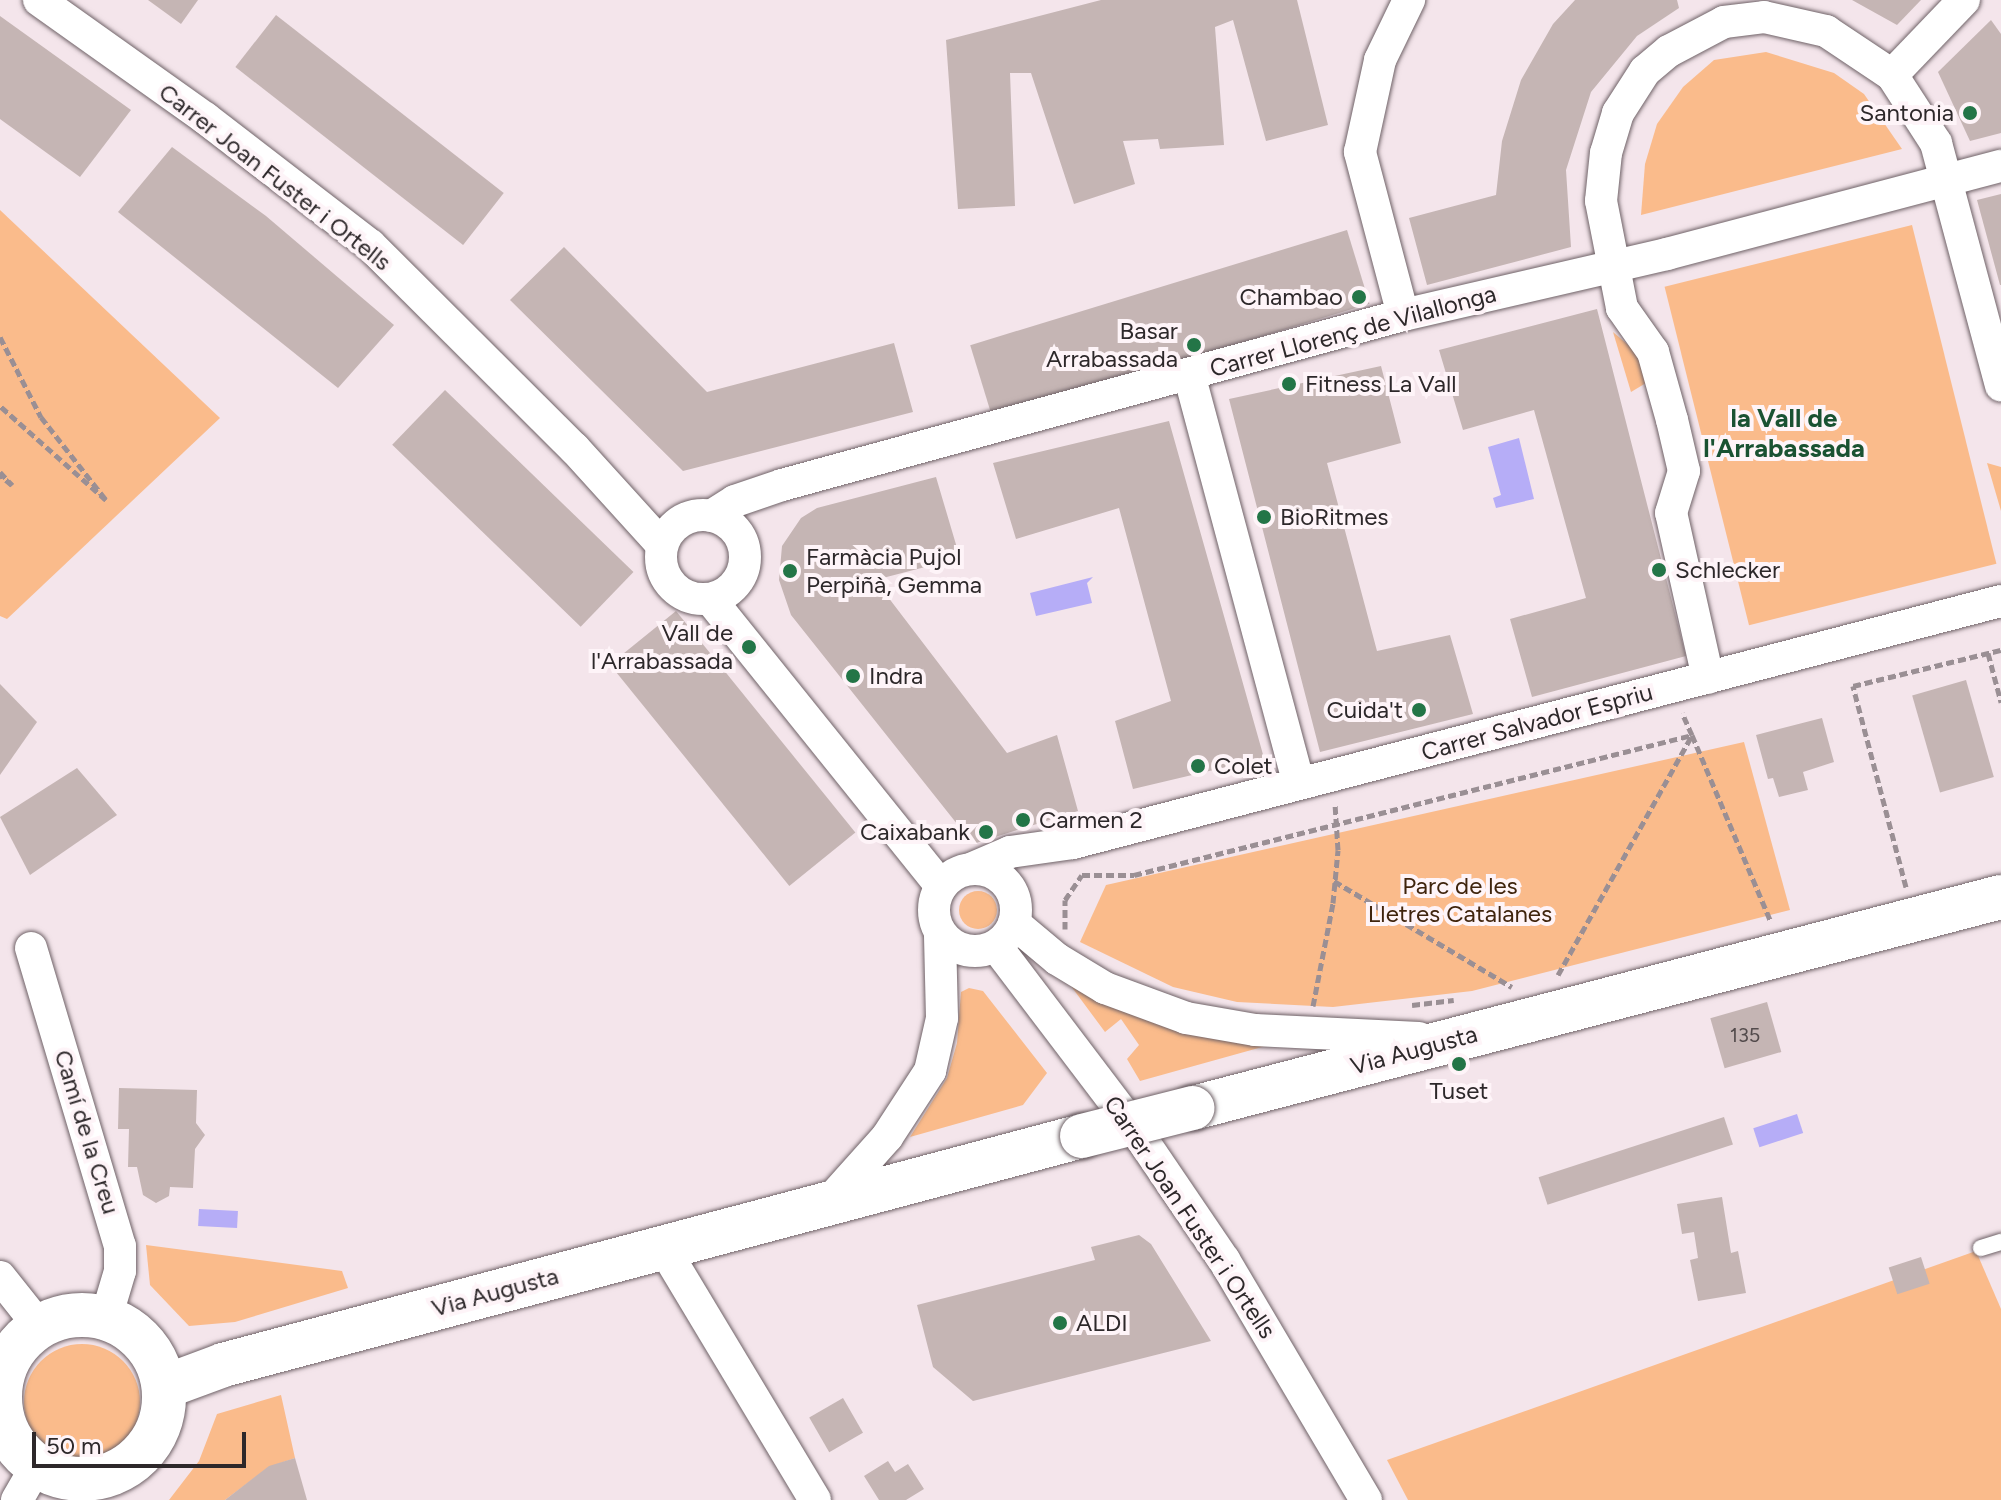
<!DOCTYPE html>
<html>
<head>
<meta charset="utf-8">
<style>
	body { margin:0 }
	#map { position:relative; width:2001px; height:1500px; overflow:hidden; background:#f4e5eb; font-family:Figtree,sans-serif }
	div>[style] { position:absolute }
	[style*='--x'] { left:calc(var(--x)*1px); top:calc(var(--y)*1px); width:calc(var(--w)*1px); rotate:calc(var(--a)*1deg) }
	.green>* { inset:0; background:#fabb8b; transform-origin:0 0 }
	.round { border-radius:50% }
	.water>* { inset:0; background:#b6adf7; transform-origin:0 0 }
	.building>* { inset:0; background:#c5b5b4; transform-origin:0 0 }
	.path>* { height:5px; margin-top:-2.5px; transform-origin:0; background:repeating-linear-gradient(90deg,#9a8f94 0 8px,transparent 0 12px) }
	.roads { filter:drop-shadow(0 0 2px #6f6267) drop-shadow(0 0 2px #6f6267) }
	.service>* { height:16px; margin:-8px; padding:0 8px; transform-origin:8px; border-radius:8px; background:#fff }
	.minor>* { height:32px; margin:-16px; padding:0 16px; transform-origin:16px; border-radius:16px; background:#fff }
	.minor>.ring { margin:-16px; padding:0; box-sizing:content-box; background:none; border:32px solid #fff; border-radius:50% }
	.secondary>* { height:44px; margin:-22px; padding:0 22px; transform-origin:22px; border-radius:22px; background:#fff }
	.secondary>.ring { margin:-22px; padding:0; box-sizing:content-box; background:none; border:44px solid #fff; border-radius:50% }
	.bridges { filter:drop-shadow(0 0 2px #6f6267) drop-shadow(0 0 2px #6f6267) }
	.secondary-bridge>* { height:44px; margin:-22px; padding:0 22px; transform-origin:22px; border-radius:22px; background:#fff }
	.dots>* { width:22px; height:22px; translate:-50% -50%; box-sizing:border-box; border:4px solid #fef4f8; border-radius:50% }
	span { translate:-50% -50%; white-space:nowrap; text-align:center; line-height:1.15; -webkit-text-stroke:8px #fef4f8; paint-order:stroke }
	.number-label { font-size:20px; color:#534b4c }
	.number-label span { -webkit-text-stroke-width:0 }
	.poi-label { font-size:24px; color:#2d282a }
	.right { translate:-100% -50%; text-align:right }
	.left { translate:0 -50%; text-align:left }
	.street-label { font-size:24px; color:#2d282a }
	.park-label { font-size:24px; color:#3f240d }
	.neighbourhood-label { font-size:26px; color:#1a5232; font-weight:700 }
	.scale { position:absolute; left:32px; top:1432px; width:214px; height:36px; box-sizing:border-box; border:4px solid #2d282a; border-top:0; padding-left:10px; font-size:24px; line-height:28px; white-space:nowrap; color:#2d282a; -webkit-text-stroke:6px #fef4f8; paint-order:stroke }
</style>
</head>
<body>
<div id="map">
	<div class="green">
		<div style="clip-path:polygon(1766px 52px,1834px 73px,1864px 94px,1902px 149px,1641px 215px,1645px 164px,1657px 124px,1683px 87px,1714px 60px)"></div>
		<div style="clip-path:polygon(0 210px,220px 418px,7px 619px,0 616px)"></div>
		<div style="left:1912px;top:225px;width:349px;height:255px;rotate:76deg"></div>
		<div style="clip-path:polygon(1613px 332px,1640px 355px,1651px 380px,1631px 392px)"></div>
		<div style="clip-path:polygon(1987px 463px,2001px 467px,2001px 511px)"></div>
		<div style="clip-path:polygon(1744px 742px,1790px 910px,1472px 991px,1333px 1007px,1237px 1002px,1173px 987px,1080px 942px,1106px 885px)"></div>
		<div class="round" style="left:959px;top:891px;width:38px;height:38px"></div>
		<div style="clip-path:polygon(1065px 978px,1280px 1042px,1140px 1081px,1127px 1059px,1139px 1045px,1121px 1019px,1105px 1032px)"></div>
		<div style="clip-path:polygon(969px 988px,983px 991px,1047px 1073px,1023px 1105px,910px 1137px,947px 1078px,957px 1043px,961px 992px)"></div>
		<div style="clip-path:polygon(146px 1245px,342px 1271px,348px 1288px,235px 1322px,189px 1326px,150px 1285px)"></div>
		<div style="clip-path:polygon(1976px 1251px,2001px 1309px,2001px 1500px,1408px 1500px,1387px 1460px)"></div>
		<div class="round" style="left:24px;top:1344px;width:116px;height:116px"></div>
		<div style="clip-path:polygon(281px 1395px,295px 1458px,269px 1467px,225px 1500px,169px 1500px,199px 1461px,217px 1414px)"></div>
	</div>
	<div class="water">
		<div style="clip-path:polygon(1519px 438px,1534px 499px,1496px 508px,1493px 498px,1501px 495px,1488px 447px)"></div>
		<div style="clip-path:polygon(1093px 577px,1087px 583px,1092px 603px,1036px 616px,1030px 593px)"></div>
		<div style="left:1797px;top:1114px;width:20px;height:46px;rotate:72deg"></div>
		<div style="left:199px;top:1209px;width:39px;height:17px;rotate:3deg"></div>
	</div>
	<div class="building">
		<div style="clip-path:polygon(148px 0,198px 0,181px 24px)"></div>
		<div style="clip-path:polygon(1101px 0,1297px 0,1328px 125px,1266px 141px,1233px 20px,1215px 27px,1224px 145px,1160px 149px,1158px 139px,1123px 141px,1135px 184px,1074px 204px,1031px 73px,1010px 73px,1015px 206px,958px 209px,946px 40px)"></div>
		<div style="clip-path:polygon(1575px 0,1677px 0,1679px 8px,1637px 36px,1591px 92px,1566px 170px,1571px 247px,1427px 285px,1409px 218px,1496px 195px,1502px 141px,1521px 80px,1553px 24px)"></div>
		<div style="clip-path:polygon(1852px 0,1921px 0,1897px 25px)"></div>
		<div style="left:276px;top:15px;width:289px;height:66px;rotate:38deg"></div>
		<div style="clip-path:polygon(0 16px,131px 110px,80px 177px,0 119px)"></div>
		<div style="clip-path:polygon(1991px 20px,2001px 34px,2001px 133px,1970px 141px,1938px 72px)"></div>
		<div style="clip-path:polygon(172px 147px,266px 216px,394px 325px,338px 388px,118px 212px)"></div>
		<div style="clip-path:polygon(2001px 194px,2001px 285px,2000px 285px,1977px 200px)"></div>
		<div style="left:1347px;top:230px;width:77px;height:394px;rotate:73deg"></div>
		<div style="clip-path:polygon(564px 247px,707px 392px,894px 343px,913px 412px,683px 471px,510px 300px)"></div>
		<div style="clip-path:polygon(1597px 309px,1686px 656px,1532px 697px,1510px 619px,1586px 598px,1534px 410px,1463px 430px,1439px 350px)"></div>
		<div style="clip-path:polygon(1381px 366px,1401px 443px,1327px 463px,1377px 651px,1450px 635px,1473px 714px,1320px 752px,1229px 399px)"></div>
		<div style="left:445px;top:390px;width:262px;height:76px;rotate:44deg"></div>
		<div style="clip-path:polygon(1169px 421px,1264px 758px,1133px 789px,1115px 721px,1171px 701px,1119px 508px,1016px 539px,993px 463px)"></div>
		<div style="clip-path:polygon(936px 477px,960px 558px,875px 580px,1007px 753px,1057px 735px,1078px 811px,973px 844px,791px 615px,779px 580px,782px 546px,801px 518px,817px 508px)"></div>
		<div style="left:676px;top:611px;width:285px;height:85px;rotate:51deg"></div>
		<div style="left:1966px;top:680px;width:101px;height:56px;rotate:74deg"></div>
		<div style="clip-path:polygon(0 684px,37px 722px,0 775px)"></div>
		<div style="clip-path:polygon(1822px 718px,1834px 762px,1803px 772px,1808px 790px,1779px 797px,1773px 778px,1768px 779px,1756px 735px)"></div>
		<div style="clip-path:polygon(77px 768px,117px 815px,30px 875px,0 817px)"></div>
		<div style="left:1767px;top:1002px;width:52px;height:59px;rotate:74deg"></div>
		<div style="clip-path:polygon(119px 1088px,197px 1090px,196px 1123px,205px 1135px,195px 1149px,193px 1188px,170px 1187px,169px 1196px,156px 1203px,143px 1195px,137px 1167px,128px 1167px,129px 1129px,118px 1129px)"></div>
		<div style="left:1724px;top:1117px;width:29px;height:195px;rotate:72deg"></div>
		<div style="clip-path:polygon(1722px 1197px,1731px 1253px,1738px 1251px,1746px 1293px,1698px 1301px,1690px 1260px,1698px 1258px,1694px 1232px,1682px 1234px,1677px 1204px)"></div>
		<div style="clip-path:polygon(1139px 1235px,1151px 1244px,1211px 1341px,973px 1401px,933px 1367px,917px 1305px,1095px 1260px,1091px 1247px)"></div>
		<div style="left:1921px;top:1257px;width:28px;height:34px;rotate:72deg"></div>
		<div style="left:843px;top:1398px;width:40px;height:39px;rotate:60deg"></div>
		<div style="clip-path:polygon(295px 1458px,307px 1500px,225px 1500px,269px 1466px)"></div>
		<div style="clip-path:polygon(888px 1461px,895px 1472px,908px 1464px,924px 1489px,906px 1500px,879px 1500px,864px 1476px)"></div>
	</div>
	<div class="path">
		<div style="--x:0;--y:337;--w:90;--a:62.9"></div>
		<div style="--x:41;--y:417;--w:105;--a:51.9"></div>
		<div style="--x:106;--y:500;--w:142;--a:-138.4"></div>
		<div style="--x:0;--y:472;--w:18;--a:47"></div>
		<div style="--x:12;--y:485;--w:16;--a:-140"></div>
		<div style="--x:1988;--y:653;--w:51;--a:75.1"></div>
		<div style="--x:1334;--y:881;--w:207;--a:30.8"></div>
		<div style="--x:1906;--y:887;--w:208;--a:-104.8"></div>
		<div style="--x:1853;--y:686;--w:152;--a:-13.7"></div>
		<div style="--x:1065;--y:929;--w:29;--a:-90"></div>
		<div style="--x:1065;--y:900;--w:30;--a:-56"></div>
		<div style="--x:1082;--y:875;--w:52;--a:0"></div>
		<div style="--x:1134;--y:875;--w:575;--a:-14.08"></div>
		<div style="--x:1692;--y:735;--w:24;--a:-114"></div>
		<div style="--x:1558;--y:975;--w:275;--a:-60.8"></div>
		<div style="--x:1692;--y:735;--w:203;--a:67.1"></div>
		<div style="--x:1412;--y:1005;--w:42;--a:-6.8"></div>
		<div style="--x:1313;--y:1006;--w:105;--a:-79"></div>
		<div style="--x:1333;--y:903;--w:53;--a:-84.6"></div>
		<div style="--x:1338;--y:850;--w:47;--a:-93.7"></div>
	</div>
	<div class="roads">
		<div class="service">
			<div style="--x:1981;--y:1248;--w:21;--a:-17"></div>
		</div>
		<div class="minor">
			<div style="--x:39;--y:0;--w:204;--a:35.4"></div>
			<div style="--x:205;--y:118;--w:208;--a:37.6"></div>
			<div style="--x:370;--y:245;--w:288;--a:44.9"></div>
			<div style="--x:574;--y:448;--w:131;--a:47.8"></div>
			<div style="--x:1892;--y:75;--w:104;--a:-46.2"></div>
			<div style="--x:1403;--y:315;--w:169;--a:-104.8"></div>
			<div style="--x:1360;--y:152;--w:94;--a:-77.7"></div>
			<div style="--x:1380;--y:60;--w:67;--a:-64.2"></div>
			<div style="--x:1189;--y:374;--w:424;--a:75"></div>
			<div class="ring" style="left:661px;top:515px;width:52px;height:52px"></div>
			<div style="--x:711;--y:516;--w:28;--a:-32"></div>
			<div style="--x:735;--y:501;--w:50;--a:-18.8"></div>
			<div style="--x:782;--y:485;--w:644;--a:-15.31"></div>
			<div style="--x:1403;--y:315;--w:271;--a:-13"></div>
			<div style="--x:1667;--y:254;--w:345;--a:-14.8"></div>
			<div style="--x:711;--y:600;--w:367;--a:51.2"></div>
			<div style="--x:1708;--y:678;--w:169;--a:-102.6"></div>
			<div style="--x:1671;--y:513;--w:44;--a:-72.8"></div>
			<div style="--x:1684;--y:471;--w:52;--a:-103.2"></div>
			<div style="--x:1672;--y:420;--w:71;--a:-105.6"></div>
			<div style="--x:1653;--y:352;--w:54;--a:-125.2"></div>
			<div style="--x:1622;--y:308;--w:109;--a:-101.1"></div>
			<div style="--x:1601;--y:201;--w:48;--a:-84.1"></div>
			<div style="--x:1606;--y:153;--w:42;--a:-73.3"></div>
			<div style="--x:1618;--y:113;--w:50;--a:-57.3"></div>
			<div style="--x:1645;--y:71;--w:31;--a:-40"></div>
			<div style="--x:1669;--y:51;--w:62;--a:-27.8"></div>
			<div style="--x:1724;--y:22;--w:40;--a:-7.1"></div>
			<div style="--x:1764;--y:17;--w:64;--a:12.7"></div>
			<div style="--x:1826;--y:31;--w:79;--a:33.7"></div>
			<div style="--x:1892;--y:75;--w:81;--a:57.1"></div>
			<div style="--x:1936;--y:143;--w:251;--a:75"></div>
			<div style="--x:973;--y:868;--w:40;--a:-23.4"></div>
			<div style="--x:1010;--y:852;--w:64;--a:-8.1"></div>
			<div style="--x:1073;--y:843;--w:959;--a:-14.62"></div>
			<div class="ring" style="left:934px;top:869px;width:50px;height:50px"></div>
			<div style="--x:1014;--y:923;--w:56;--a:39.9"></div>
			<div style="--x:1057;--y:959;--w:56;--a:31.1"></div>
			<div style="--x:1105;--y:988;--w:86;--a:20.3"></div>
			<div style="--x:1186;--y:1018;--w:70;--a:9.9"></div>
			<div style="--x:1255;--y:1030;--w:164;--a:2.8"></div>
			<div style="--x:996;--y:946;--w:233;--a:52.8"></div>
			<div style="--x:1137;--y:1132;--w:155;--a:55.8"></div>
			<div style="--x:1224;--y:1260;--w:279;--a:59.4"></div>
			<div style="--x:31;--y:948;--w:311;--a:73.4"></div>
			<div style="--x:120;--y:1246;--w:25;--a:90"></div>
			<div style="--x:120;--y:1271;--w:49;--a:106.6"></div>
			<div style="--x:828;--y:1203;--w:89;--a:-48.2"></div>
			<div style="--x:887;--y:1137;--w:79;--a:-56.9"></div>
			<div style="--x:930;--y:1071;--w:54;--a:-77.2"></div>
			<div style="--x:942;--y:1018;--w:84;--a:-91.4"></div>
			<div style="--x:663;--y:1247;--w:295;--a:59"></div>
			<div style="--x:0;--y:1277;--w:63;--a:51.5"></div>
			<div style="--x:17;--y:1500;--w:39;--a:-60"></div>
		</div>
		<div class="secondary">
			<div style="--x:1193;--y:1108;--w:835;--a:-14.64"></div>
			<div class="ring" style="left:0;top:1315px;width:120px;height:120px"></div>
			<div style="--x:164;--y:1387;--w:63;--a:-20.4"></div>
			<div style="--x:223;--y:1365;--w:889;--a:-14.93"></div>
		</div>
	</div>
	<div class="bridges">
		<div class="secondary-bridge">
			<div style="--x:1082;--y:1136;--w:114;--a:-14.2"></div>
		</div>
	</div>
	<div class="dots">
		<div style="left:1970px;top:113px;background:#237547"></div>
		<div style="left:1359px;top:297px;background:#237547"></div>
		<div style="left:1194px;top:345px;background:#237547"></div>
		<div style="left:1289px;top:384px;background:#237547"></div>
		<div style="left:1264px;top:517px;background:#237547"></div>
		<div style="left:1659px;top:570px;background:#237547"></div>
		<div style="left:790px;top:571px;background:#237547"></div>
		<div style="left:749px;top:647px;background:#237547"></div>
		<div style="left:853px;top:676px;background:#237547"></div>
		<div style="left:1419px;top:710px;background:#237547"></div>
		<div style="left:1198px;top:766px;background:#237547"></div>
		<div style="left:1023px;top:820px;background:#237547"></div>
		<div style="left:986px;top:832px;background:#237547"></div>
		<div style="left:1459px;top:1064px;background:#237547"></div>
		<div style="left:1060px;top:1323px;background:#237547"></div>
	</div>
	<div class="number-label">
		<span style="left:1745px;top:1035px">135</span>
	</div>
	<div class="poi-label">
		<span class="right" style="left:1954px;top:113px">Santonia</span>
		<span class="right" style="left:1343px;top:297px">Chambao</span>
		<span class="right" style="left:1178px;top:345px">Basar<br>Arrabassada</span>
		<span class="left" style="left:1305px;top:384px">Fitness La Vall</span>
		<span class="left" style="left:1280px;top:517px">BioRitmes</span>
		<span class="left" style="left:806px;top:571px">Farmàcia Pujol<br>Perpiñà, Gemma</span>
		<span class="left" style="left:1675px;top:570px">Schlecker</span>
		<span class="right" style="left:733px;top:647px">Vall de<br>l'Arrabassada</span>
		<span class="left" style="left:869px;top:676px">Indra</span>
		<span class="right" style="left:1403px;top:710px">Cuida't</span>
		<span class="left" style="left:1214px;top:766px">Colet</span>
		<span class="left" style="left:1039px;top:820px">Carmen 2</span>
		<span class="right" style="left:970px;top:832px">Caixabank</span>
		<span style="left:1459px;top:1091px">Tuset</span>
		<span class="left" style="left:1076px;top:1323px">ALDI</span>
	</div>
	<div class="street-label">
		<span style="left:275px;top:177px;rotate:38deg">Carrer Joan Fuster i Ortells</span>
		<span style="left:1353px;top:331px;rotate:-15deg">Carrer Llorenç de Vilallonga</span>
		<span style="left:1537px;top:722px;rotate:-15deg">Carrer Salvador Espriu</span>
		<span style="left:1414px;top:1050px;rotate:-15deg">Via Augusta</span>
		<span style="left:87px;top:1132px;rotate:73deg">Camí de la Creu</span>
		<span style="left:1190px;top:1217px;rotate:56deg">Carrer Joan Fuster i Ortells</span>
		<span style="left:495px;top:1292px;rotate:-15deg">Via Augusta</span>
	</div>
	<div class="park-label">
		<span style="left:1460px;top:900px">Parc de les<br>Lletres Catalanes</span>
	</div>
	<div class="neighbourhood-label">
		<span style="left:1784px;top:434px">la Vall de<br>l'Arrabassada</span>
	</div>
	<div class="scale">50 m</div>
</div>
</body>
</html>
